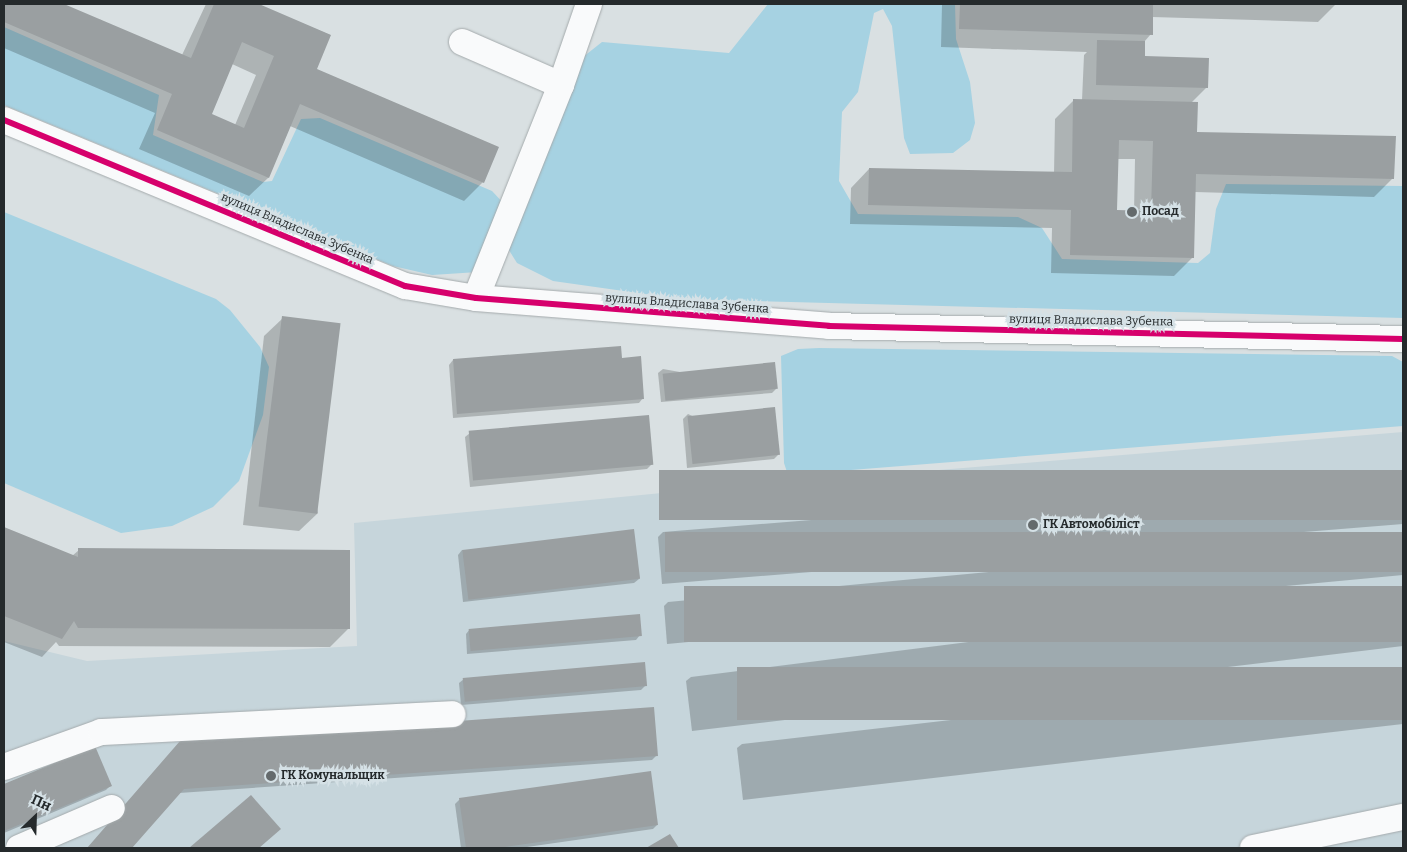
<!DOCTYPE html>
<html>
<head>
<meta charset="utf-8">
<style>
	body { margin:0 }
	#map { position:relative; width:1407px; height:852px; overflow:hidden; background:#d9e0e2; font-family:Bitter,serif }
	div>[style] { position:absolute }
	[style*='--x'] { left:calc(var(--x)*1px); top:calc(var(--y)*1px); width:calc(var(--w)*1px); rotate:calc(var(--a)*1deg) }
	.built>* { inset:0; background:#c6d5db }
	.green>* { inset:0; background:#a6d2e2 }
	.shadow>* { inset:0; background:#0003 }
	.building>* { inset:0; background:#9a9fa1; transform-origin:0 0 }
	.roads { filter:drop-shadow(0 0 1px #a4aaac) drop-shadow(0 0 1px #a4aaac) }
	.minor>* { height:26px; margin:-13px; padding:0 13px; transform-origin:13px; border-radius:13px; background:#f9fafb }
	.cycleway>* { height:6px; margin:-3px; padding:0 3px; transform-origin:3px; border-radius:3px; background:#d6006c }
	.dots>* { width:14px; height:14px; translate:-50% -50%; box-sizing:border-box; border:2px solid #d5e1e6; border-radius:50% }
	span { translate:-50% -50%; white-space:nowrap; text-align:center; line-height:1.15; -webkit-text-stroke:5px #d5e1e6; paint-order:stroke }
	.poi-label { font-size:12px; color:#252a2c; font-weight:700 }
	.left { translate:0 -50%; text-align:left }
	.street-label { font-size:12px; color:#252a2c }
	.frame { position:absolute; inset:0; border:5px solid #252a2c; pointer-events:none }
	.north { position:absolute; left:10px; top:792px; width:50px; height:50px; -webkit-text-stroke:4px #d5e1e6; paint-order:stroke; rotate:24deg; font-size:14px; font-weight:700; line-height:20px; text-align:center; color:#252a2c }
	.north::after { content:''; display:block; margin:auto; width:18px; height:22px; background:#252a2c; clip-path:polygon(50% 0,100% 100%,50% 72%,0 100%) }
</style>
</head>
<body>
<div id="map">
	<div class="built">
		<div style="clip-path:polygon(1403px 432px,1403px 848px,4px 848px,4px 641px,87px 661px,357px 646px,354px 523px,672px 492px)"></div>
	</div>
	<div class="green">
		<div style="clip-path:polygon(768px 4px,955px 4px,956px 39px,970px 82px,975px 123px,970px 140px,953px 153px,910px 154px,904px 138px,892px 26px,883px 9px,874px 13px,858px 92px,842px 112px,839px 181px,858px 214px,1018px 217px,1042px 228px,1062px 259px,1198px 263px,1210px 253px,1216px 209px,1226px 184px,1403px 186px,1403px 318px,680px 299px,553px 281px,517px 263px,507px 247px,578px 61px,602px 42px,729px 53px)"></div>
		<div style="clip-path:polygon(4px 27px,159px 95px,153px 135px,263px 182px,272px 181px,301px 119px,320px 118px,492px 191px,507px 207px,478px 272px,432px 275px,393px 266px,4px 105px)"></div>
		<div style="clip-path:polygon(4px 212px,216px 299px,230px 310px,260px 347px,269px 367px,263px 415px,239px 481px,213px 507px,172px 526px,121px 533px,4px 483px)"></div>
		<div style="clip-path:polygon(819px 348px,1392px 356px,1403px 362px,1403px 426px,788px 475px,784px 463px,781px 356px,798px 349px)"></div>
	</div>
	<div class="shadow">
		<div style="clip-path:polygon(evenodd,4px 4px,61px 4px,182px 55px,206px 4px,256px 4px,330px 35px,315px 69px,483px 182px,464px 201px,290px 126px,268px 178px,249px 196px,139px 149px,155px 113px,4px 48px,4px 4px,232px 64px,256px 75px,235px 125px,210px 115px,232px 64px)"></div>
		<div style="clip-path:polygon(evenodd,942px 4px,1336px 4px,1318px 22px,1152px 17px,1151px 34px,1144px 42px,1144px 58px,1207px 87px,1191px 103px,1196px 133px,1393px 178px,1374px 197px,1195px 192px,1193px 257px,1174px 276px,1051px 273px,1052px 228px,850px 224px,851px 188px,869px 169px,1054px 173px,1055px 119px,1074px 100px,1082px 100px,1084px 55px,1087px 52px,941px 47px,942px 4px,1117px 159px,1135px 159px,1134px 212px,1116px 211px,1117px 159px)"></div>
		<div style="clip-path:polygon(283px 318px,318px 513px,299px 531px,243px 525px,264px 336px)"></div>
		<div style="clip-path:polygon(453px 360px,621px 360px,643px 398px,639px 403px,453px 418px,449px 365px)"></div>
		<div style="clip-path:polygon(663px 369px,776px 389px,772px 393px,661px 402px,658px 373px)"></div>
		<div style="clip-path:polygon(688px 414px,778px 455px,774px 459px,687px 468px,683px 419px)"></div>
		<div style="clip-path:polygon(470px 433px,652px 464px,647px 469px,470px 487px,465px 437px)"></div>
		<div style="clip-path:polygon(1403px 472px,1403px 524px,662px 584px,658px 537px,663px 532px)"></div>
		<div style="clip-path:polygon(4px 529px,72px 556px,79px 550px,349px 628px,330px 647px,59px 646px,56px 642px,42px 657px,4px 642px)"></div>
		<div style="clip-path:polygon(1403px 533px,1403px 575px,667px 644px,664px 606px,668px 602px)"></div>
		<div style="clip-path:polygon(462px 550px,639px 579px,634px 583px,463px 602px,458px 555px)"></div>
		<div style="clip-path:polygon(1403px 587px,1403px 646px,692px 731px,686px 681px,691px 677px)"></div>
		<div style="clip-path:polygon(470px 629px,640px 635px,636px 640px,467px 654px,466px 634px)"></div>
		<div style="clip-path:polygon(1403px 668px,1403px 724px,743px 800px,737px 748px,742px 744px)"></div>
		<div style="clip-path:polygon(464px 679px,646px 685px,641px 690px,461px 705px,459px 683px)"></div>
		<div style="clip-path:polygon(178px 745px,656px 756px,652px 760px,179px 793px,131px 848px,88px 848px)"></div>
		<div style="clip-path:polygon(94px 747px,110px 786px,106px 790px,4px 833px,4px 785px)"></div>
		<div style="clip-path:polygon(251px 796px,275px 833px,258px 848px,191px 848px)"></div>
		<div style="clip-path:polygon(459px 800px,657px 825px,653px 829px,520px 848px,461px 848px,455px 804px)"></div>
	</div>
	<div class="building">
		<div style="clip-path:polygon(evenodd,4px 4px,64px 4px,191px 58px,214px 4px,259px 4px,331px 35px,317px 69px,499px 147px,484px 183px,300px 104px,269px 178px,157px 130px,172px 94px,4px 22px,4px 4px,242px 42px,274px 56px,244px 128px,212px 114px,242px 42px)"></div>
		<div style="clip-path:polygon(960px 4px,1153px 4px,1153px 35px,959px 29px)"></div>
		<div style="clip-path:polygon(1097px 40px,1145px 41px,1145px 56px,1209px 58px,1208px 88px,1096px 85px)"></div>
		<div style="clip-path:polygon(evenodd,1073px 99px,1198px 102px,1197px 132px,1396px 136px,1394px 179px,1196px 174px,1194px 258px,1070px 255px,1071px 210px,868px 205px,869px 168px,1072px 172px,1073px 99px,1119px 140px,1153px 141px,1151px 211px,1117px 210px,1119px 140px)"></div>
		<div style="left:282px;top:316px;width:59px;height:192px;rotate:7deg"></div>
		<div style="clip-path:polygon(621px 346px,622px 358px,641px 356px,644px 399px,457px 414px,453px 359px)"></div>
		<div style="left:775px;top:362px;width:27px;height:113px;rotate:84deg"></div>
		<div style="left:775px;top:407px;width:48px;height:88px;rotate:84deg"></div>
		<div style="left:649px;top:415px;width:50px;height:181px;rotate:85deg"></div>
		<div style="left:1403px;top:470px;width:50px;height:744px;rotate:90deg"></div>
		<div style="clip-path:polygon(4px 527px,78px 557px,78px 548px,350px 550px,350px 629px,78px 628px,74px 621px,62px 639px,4px 616px)"></div>
		<div style="left:634px;top:529px;width:50px;height:173px;rotate:83deg"></div>
		<div style="left:1403px;top:532px;width:40px;height:738px;rotate:90deg"></div>
		<div style="left:1403px;top:586px;width:56px;height:719px;rotate:90deg"></div>
		<div style="left:640px;top:614px;width:22px;height:172px;rotate:85deg"></div>
		<div style="left:645px;top:662px;width:24px;height:183px;rotate:85deg"></div>
		<div style="left:1403px;top:667px;width:53px;height:666px;rotate:90deg"></div>
		<div style="clip-path:polygon(654px 707px,658px 756px,184px 789px,132px 848px,87px 848px,180px 741px)"></div>
		<div style="clip-path:polygon(95px 746px,112px 786px,4px 831px,4px 784px)"></div>
		<div style="clip-path:polygon(651px 771px,658px 825px,498px 848px,466px 848px,459px 798px)"></div>
		<div style="clip-path:polygon(251px 795px,281px 829px,259px 848px,189px 848px)"></div>
		<div style="clip-path:polygon(670px 834px,679px 848px,646px 848px)"></div>
	</div>
	<div class="roads">
		<div class="minor">
			<div style="--x:462;--y:42;--w:108;--a:23.5"></div>
			<div style="--x:561;--y:85;--w:229;--a:111.8"></div>
			<div style="--x:561;--y:85;--w:86;--a:-70.9"></div>
			<div style="--x:4;--y:120;--w:434;--a:22.5"></div>
			<div style="--x:405;--y:286;--w:72;--a:9.6"></div>
			<div style="--x:476;--y:298;--w:354;--a:4.5"></div>
			<div style="--x:829;--y:326;--w:574;--a:1.3"></div>
			<div style="--x:4;--y:767;--w:103;--a:-19.8"></div>
			<div style="--x:101;--y:732;--w:352;--a:-2.9"></div>
			<div style="--x:19;--y:848;--w:101;--a:-23.3"></div>
			<div style="--x:1253;--y:848;--w:153;--a:-11.7"></div>
		</div>
	</div>
	<div class="cycleway">
		<div style="--x:4;--y:120;--w:434;--a:22.5"></div>
		<div style="--x:405;--y:286;--w:72;--a:9.6"></div>
		<div style="--x:476;--y:298;--w:354;--a:4.5"></div>
		<div style="--x:829;--y:326;--w:574;--a:1.3"></div>
	</div>
	<div class="dots">
		<div style="left:1132px;top:212px;background:#646a6c"></div>
		<div style="left:1033px;top:525px;background:#646a6c"></div>
		<div style="left:271px;top:776px;background:#646a6c"></div>
	</div>
	<div class="poi-label">
		<span class="left" style="left:1142px;top:212px">Посад</span>
		<span class="left" style="left:1043px;top:525px">ГК Автомобіліст</span>
		<span class="left" style="left:281px;top:776px">ГК Комунальщик</span>
	</div>
	<div class="street-label">
		<span style="left:297px;top:229px;rotate:23deg">вулиця Владислава Зубенка</span>
		<span style="left:687px;top:304px;rotate:4deg">вулиця Владислава Зубенка</span>
		<span style="left:1091px;top:321px;rotate:1deg">вулиця Владислава Зубенка</span>
	</div>
	<div class="frame"></div>
	<div class="north">Пн</div>
</div>
</body>
</html>
